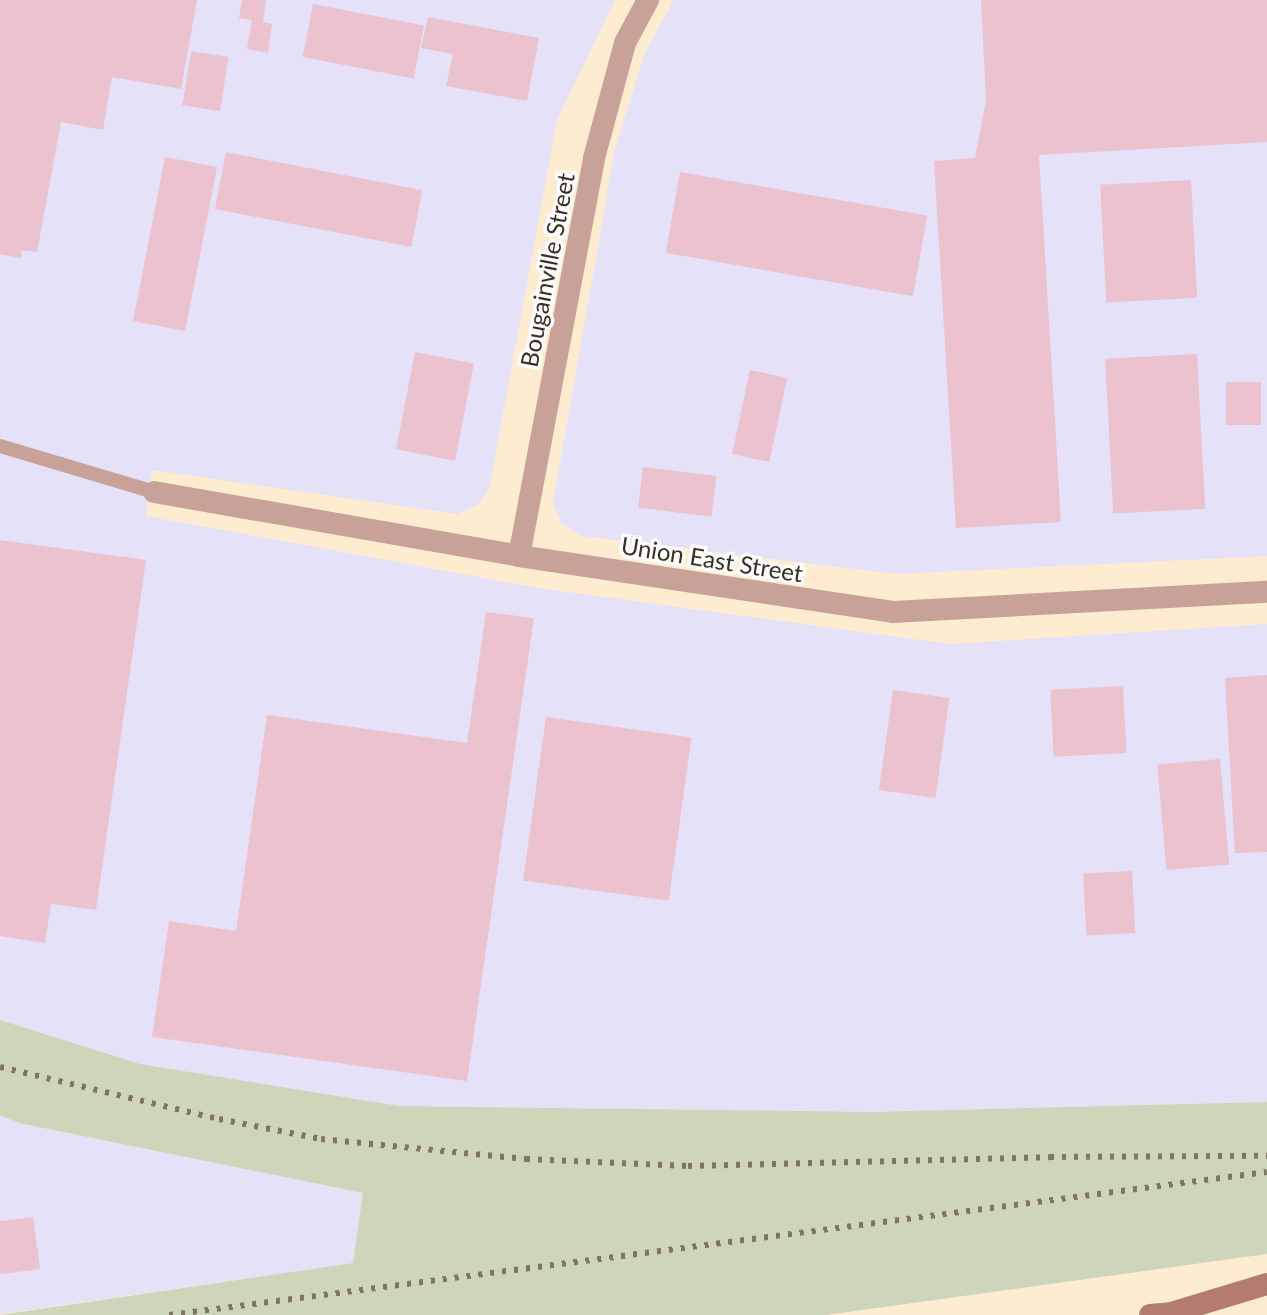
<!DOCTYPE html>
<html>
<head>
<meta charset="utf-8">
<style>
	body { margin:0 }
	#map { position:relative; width:1267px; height:1315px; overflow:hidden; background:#feecd1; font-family:Lato,sans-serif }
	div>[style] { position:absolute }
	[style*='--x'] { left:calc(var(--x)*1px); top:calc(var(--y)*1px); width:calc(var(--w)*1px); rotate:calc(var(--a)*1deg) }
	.industrial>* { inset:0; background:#e4e1f8 }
	.green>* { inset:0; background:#cdd5ba }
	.building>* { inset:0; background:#ecc2cf; transform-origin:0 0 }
	.service>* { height:14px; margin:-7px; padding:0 7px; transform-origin:7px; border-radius:7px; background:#c8a298 }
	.minor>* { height:22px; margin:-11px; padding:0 11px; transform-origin:11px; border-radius:11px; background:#c8a298 }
	.secondary>* { height:22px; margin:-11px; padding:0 11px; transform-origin:11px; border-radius:11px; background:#b37c6e }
	.rail>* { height:6px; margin-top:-3px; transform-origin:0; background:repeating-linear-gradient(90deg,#807462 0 4px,transparent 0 12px) }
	span { translate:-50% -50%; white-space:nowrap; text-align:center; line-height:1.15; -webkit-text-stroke:7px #fcfcfc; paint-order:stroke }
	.street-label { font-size:24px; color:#393024 }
</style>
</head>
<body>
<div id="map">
	<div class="industrial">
		<div style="clip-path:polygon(0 0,615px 0,557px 120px,489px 490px,477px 505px,457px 514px,152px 470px,146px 516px,538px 588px,950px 644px,1267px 624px,1267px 1102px,873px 1112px,399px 1106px,140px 1064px,0 1020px)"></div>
		<div style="clip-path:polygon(674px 0,1267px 0,1267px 556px,896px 574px,582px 536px,562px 524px,553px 503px,615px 149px,645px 53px)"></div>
		<div style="clip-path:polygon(0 1115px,19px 1123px,363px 1193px,354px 1263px,0 1314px)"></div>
	</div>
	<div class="green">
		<div style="clip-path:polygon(0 1020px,140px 1064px,399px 1106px,873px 1112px,1267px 1102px,1267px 1254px,826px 1315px,0 1315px,353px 1263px,363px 1193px,19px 1123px,0 1115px)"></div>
	</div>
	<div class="building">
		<div style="clip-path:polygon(0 0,197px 0,181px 89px,112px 77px,103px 130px,61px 122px,37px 252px,22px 250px,21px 258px,0 254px)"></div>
		<div style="clip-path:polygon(242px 0,266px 0,263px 22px,272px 24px,268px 53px,247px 49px,252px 20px,239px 18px)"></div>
		<div style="clip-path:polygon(981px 0,1267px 0,1267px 142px,1039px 155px,1061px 522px,956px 528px,934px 161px,975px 158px,986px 100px)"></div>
		<div style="left:313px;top:4px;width:113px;height:54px;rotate:11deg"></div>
		<div style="clip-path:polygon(428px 17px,539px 38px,527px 101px,446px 86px,453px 54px,421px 48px)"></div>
		<div style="left:191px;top:51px;width:38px;height:55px;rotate:9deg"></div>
		<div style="left:226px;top:152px;width:200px;height:58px;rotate:11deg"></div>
		<div style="left:165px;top:157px;width:53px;height:167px;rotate:11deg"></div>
		<div style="left:680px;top:172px;width:251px;height:82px;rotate:10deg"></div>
		<div style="left:1191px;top:180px;width:118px;height:91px;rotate:87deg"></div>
		<div style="left:415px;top:352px;width:60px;height:99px;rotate:11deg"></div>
		<div style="left:1197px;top:354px;width:155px;height:92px;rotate:87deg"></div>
		<div style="left:750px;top:370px;width:38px;height:86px;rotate:12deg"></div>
		<div style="left:1261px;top:382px;width:43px;height:35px;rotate:90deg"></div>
		<div style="left:643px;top:467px;width:74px;height:41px;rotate:7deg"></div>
		<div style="clip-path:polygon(0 540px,146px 560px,96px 910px,51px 904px,45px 943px,0 936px)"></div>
		<div style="clip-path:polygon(486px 612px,534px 618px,467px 1081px,152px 1037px,169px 921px,236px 931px,267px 715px,467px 743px)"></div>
		<div style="clip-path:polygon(1267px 675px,1267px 852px,1235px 853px,1225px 678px)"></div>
		<div style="left:1123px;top:686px;width:67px;height:73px;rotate:87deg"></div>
		<div style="left:893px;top:690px;width:57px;height:101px;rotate:8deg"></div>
		<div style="left:546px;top:717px;width:147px;height:165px;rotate:8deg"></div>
		<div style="left:1220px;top:759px;width:106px;height:63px;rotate:85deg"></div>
		<div style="left:1132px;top:871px;width:62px;height:49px;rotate:87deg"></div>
		<div style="clip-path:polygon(33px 1217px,40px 1269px,0 1274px,0 1221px)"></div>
	</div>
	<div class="service">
		<div style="--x:0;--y:446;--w:161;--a:16.6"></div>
	</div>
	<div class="minor">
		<div style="--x:154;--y:492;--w:371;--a:9.9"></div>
		<div style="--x:519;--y:556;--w:378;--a:8.5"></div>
		<div style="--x:893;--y:612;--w:375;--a:-3.1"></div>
		<div style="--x:519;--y:556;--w:405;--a:-79.3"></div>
		<div style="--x:594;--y:158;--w:119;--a:-74.9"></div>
		<div style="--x:625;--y:43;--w:49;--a:-61.9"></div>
	</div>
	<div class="secondary">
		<div style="--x:1150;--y:1315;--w:21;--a:-5"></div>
		<div style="--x:1171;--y:1313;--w:100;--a:-16.8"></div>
	</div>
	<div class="rail">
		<div style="--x:0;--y:1067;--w:225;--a:13.4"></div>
		<div style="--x:219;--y:1119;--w:104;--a:11.1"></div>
		<div style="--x:321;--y:1139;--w:206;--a:5.6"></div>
		<div style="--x:526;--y:1159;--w:162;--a:2.5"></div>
		<div style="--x:688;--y:1166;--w:362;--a:-1.4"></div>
		<div style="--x:1050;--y:1157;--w:217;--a:-0.3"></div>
		<div style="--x:169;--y:1315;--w:1107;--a:-7.42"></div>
	</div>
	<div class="street-label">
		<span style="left:547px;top:270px;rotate:-79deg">Bougainville Street</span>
		<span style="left:712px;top:559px;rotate:9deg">Union East Street</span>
	</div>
</div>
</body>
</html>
